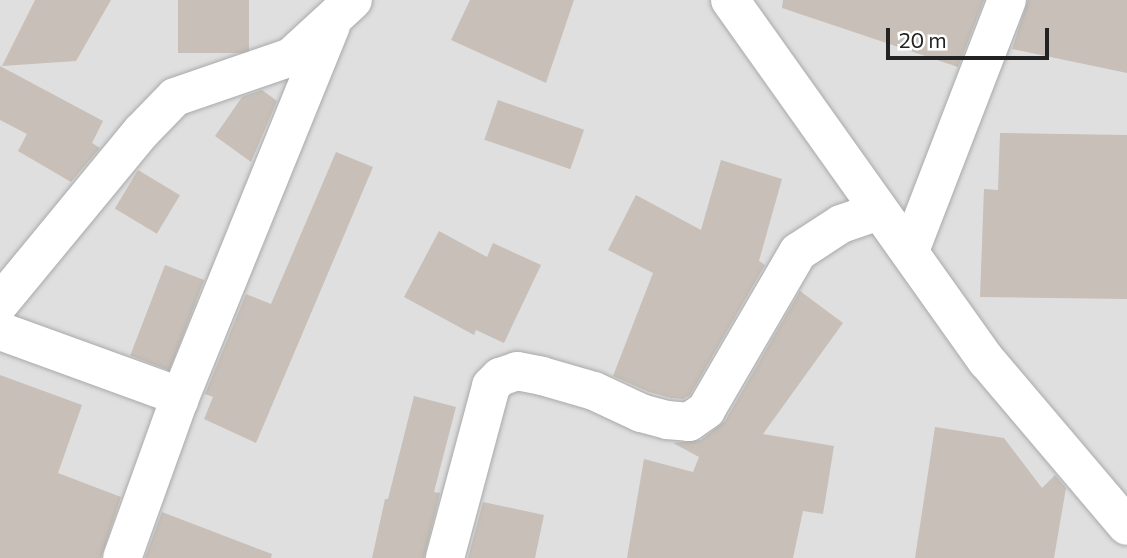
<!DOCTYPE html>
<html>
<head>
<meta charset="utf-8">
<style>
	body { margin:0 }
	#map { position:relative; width:1127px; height:558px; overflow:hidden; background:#f2efe9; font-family:Commissioner,sans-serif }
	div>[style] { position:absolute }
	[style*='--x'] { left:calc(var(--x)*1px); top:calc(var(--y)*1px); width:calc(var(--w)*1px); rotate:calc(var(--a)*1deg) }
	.residential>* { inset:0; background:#e0dfdf; transform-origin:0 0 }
	.building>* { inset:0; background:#c7bfb8; transform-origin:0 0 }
	.roads { filter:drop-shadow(0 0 2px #a9a9a9) drop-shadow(0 0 2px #a9a9a9) }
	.minor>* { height:38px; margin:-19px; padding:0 19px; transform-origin:19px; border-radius:19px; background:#fff }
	span { translate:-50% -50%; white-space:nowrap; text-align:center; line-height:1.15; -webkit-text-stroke:6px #fff; paint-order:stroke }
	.scale { position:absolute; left:886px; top:28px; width:163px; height:32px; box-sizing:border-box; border:4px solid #222; border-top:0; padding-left:9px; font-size:21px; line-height:24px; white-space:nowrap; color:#222; -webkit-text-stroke:5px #fff; paint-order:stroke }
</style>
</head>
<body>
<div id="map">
	<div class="residential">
		<div style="left:0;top:0;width:1127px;height:558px"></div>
	</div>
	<div class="building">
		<div style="clip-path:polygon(35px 0,111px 0,76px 61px,2px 66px)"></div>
		<div style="left:178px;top:0;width:71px;height:53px"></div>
		<div style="clip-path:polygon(470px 0,574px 0,546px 83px,451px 40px)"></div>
		<div style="clip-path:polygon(783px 0,984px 0,958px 67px,782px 8px)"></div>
		<div style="clip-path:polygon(1028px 0,1127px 0,1127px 73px,1012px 49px)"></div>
		<div style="clip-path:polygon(0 66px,103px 121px,92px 143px,100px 148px,71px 182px,18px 151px,27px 134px,0 120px)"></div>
		<div style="clip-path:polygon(262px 90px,277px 101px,251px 162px,215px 136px,242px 97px)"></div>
		<div style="left:498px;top:100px;width:91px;height:42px;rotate:19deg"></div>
		<div style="clip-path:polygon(1000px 133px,1127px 135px,1127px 299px,980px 297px,984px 189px,998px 190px)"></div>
		<div style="clip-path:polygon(336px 152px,373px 167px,256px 443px,204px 419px,213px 397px,205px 394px,246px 294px,271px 304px)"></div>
		<div style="clip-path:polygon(721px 160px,782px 179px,759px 261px,765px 265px,690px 395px,683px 399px,671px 398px,649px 392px,613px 376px,653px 273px,608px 250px,636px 195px,701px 230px)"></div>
		<div style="left:138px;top:170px;width:49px;height:45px;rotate:31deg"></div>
		<div style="clip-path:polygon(439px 231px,487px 257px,493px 243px,541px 265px,504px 343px,476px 330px,474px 335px,404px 297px)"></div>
		<div style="left:165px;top:265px;width:42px;height:97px;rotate:21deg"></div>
		<div style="clip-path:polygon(800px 291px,843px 323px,763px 434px,834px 446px,823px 514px,803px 511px,793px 558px,627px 558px,644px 459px,693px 472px,699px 457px,673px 443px,701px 440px,725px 421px)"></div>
		<div style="clip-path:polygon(0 375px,82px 405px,58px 473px,121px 497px,101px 558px,0 558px)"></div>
		<div style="clip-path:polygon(414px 396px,456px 407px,434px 492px,440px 493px,424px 558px,372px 558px,385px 499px,388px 499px)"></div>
		<div style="clip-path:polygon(935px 427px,1004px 438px,1042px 488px,1055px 475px,1066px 488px,1054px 558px,915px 558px)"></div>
		<div style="clip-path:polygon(483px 502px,544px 515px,535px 558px,468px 558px)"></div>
		<div style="clip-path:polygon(162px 512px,272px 554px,271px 558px,145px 558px)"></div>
	</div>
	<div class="roads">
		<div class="minor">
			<div style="--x:730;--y:0;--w:443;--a:54.6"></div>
			<div style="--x:987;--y:361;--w:216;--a:49.7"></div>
			<div style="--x:910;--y:251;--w:269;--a:-68.9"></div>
			<div style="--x:0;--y:303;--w:223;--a:-50.5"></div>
			<div style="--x:142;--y:131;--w:47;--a:-45.9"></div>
			<div style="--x:175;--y:97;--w:123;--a:-19"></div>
			<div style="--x:291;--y:57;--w:84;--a:-42.6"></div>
			<div style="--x:0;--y:331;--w:179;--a:20"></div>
			<div style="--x:168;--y:392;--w:14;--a:36"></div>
			<div style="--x:179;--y:400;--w:168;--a:109.8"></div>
			<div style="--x:179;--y:400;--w:404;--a:-67.9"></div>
			<div style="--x:445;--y:558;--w:178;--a:-75"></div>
			<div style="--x:491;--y:386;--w:13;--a:-45"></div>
			<div style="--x:500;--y:377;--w:18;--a:-19"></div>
			<div style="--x:517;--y:371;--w:25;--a:11"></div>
			<div style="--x:542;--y:376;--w:54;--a:16.1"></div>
			<div style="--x:594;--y:391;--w:52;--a:25.1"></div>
			<div style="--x:641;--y:413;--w:27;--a:15"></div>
			<div style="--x:667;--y:420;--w:22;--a:5"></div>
			<div style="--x:689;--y:422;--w:21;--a:-35"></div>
			<div style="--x:706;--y:410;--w:183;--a:-59.8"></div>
			<div style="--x:798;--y:252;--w:51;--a:-33.1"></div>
			<div style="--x:841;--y:224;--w:40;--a:-18.9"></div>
		</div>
	</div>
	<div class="scale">20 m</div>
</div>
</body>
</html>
